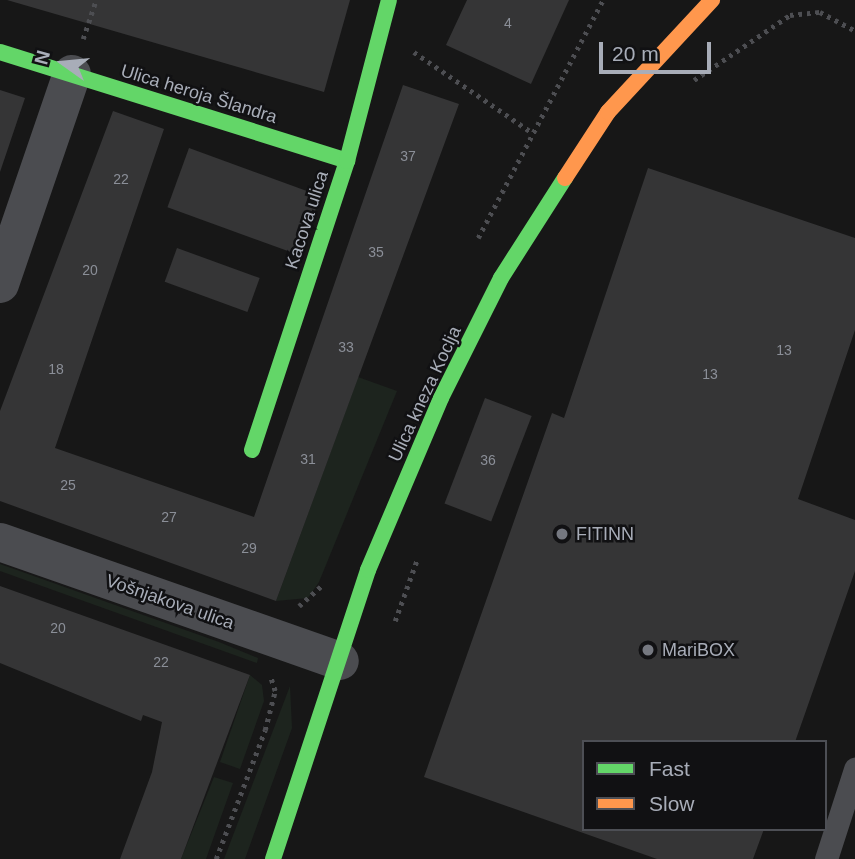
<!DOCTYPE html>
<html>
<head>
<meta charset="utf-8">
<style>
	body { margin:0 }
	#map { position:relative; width:855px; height:859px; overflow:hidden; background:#171717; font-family:Arial,sans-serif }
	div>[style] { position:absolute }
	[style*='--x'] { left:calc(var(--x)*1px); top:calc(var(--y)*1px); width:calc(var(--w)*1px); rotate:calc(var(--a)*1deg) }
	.green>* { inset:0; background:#1d241e }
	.building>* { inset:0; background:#353536; transform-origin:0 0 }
	.path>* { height:4.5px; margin-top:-2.25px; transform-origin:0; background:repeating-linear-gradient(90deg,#4d4e52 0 3.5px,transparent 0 8.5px) }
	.lane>* { height:23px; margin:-11.5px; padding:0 11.5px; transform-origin:11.5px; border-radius:11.5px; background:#4b4c50 }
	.street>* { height:38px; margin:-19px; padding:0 19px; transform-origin:19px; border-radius:19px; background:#4b4c50 }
	.fast>* { height:16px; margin:-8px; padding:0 8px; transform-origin:8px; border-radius:8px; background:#63d668 }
	.slow>* { height:16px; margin:-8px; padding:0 8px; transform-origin:8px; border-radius:8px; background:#ff974d }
	.dots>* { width:19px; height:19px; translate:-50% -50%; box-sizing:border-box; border:4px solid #111113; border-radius:50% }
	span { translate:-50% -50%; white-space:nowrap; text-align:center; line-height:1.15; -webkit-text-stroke:5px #111113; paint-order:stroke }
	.number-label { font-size:14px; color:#8b8f98 }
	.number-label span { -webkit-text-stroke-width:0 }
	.street-label { font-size:18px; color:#a8adb8 }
	.poi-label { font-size:18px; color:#a8adb8 }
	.left { translate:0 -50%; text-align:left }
	.legend { position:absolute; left:582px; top:740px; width:245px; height:91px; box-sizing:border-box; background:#111113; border:2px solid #4d4f55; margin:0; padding:9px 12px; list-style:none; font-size:21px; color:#a8adb8 }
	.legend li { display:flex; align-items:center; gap:14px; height:35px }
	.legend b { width:35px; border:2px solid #4d4f55 }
	.north { position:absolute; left:28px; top:28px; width:70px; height:70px; -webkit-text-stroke:5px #111113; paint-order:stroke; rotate:285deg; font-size:19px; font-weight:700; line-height:28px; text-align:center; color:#a8adb8 }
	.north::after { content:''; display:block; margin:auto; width:24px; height:32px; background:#a8adb8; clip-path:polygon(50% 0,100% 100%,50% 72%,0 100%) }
	.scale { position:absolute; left:599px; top:42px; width:112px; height:32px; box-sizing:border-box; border:4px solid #a8adb8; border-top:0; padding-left:9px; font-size:21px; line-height:24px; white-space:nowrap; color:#a8adb8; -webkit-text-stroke:5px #111113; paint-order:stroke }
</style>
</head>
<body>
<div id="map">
	<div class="green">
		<div style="clip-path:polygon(358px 377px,397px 391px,319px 582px,308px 598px,276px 601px)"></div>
		<div style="clip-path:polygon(0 564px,219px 642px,258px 658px,257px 663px,0 571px)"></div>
		<div style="clip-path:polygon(250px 675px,262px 685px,264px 701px,240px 769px,220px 762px)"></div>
		<div style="clip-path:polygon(290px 686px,292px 728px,245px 859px,224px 859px)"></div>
		<div style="clip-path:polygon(214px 777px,233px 783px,206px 859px,181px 859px)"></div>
	</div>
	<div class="building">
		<div style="clip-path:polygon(7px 0,350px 0,324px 92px)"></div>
		<div style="clip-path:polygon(467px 0,569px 0,531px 84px,446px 45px)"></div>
		<div style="clip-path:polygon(403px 85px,459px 104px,276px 601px,0 501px,0 411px,113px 111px,164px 129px,55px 448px,254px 517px)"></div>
		<div style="clip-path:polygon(0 90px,25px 98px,0 172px)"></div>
		<div style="left:189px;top:148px;width:140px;height:63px;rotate:20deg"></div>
		<div style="clip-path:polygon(648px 168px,855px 238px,855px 330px,798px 499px,855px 520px,855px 571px,795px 742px,584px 742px,584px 829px,764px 829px,753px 859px,657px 859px,424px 777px,552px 413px,564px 418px)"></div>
		<div style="left:177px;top:248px;width:88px;height:36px;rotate:20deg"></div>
		<div style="left:485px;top:398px;width:50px;height:113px;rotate:21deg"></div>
		<div style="clip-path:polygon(0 586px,250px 675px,181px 859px,120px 859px,152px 772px,162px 722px,143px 715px,141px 721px,0 663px)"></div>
	</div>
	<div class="path">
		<div style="--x:83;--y:39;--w:41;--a:-71.6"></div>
		<div style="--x:414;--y:52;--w:140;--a:34.3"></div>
		<div style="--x:694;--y:80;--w:116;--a:-34.1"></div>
		<div style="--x:790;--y:15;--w:30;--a:-6"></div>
		<div style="--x:820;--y:12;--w:40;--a:28"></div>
		<div style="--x:478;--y:238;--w:269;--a:-62.3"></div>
		<div style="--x:299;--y:606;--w:30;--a:-42"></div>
		<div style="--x:395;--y:621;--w:65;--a:-70.2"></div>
		<div style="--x:216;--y:859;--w:138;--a:-69.2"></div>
		<div style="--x:265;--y:730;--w:40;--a:-75.6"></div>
		<div style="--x:275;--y:691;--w:13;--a:-108"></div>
	</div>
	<div class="lane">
		<div style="--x:826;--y:859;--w:95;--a:-72.1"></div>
	</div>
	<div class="street">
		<div style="--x:0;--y:284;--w:222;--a:-71.1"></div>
		<div style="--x:0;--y:542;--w:360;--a:19.3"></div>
	</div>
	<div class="fast">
		<div style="--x:0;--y:52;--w:364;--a:17.4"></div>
		<div style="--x:252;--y:450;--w:304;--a:-71.8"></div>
		<div style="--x:347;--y:161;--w:166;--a:-75.4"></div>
		<div style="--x:273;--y:859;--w:304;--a:-71.8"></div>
		<div style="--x:368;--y:570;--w:187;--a:-67"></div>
		<div style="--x:441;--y:398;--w:134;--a:-63.4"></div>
		<div style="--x:501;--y:278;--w:119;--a:-57.4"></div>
	</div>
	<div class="slow">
		<div style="--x:565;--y:178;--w:79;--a:-56.9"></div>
		<div style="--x:608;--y:112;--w:153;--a:-47.1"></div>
	</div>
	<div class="dots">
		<div style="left:562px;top:534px;background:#757880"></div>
		<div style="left:648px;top:650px;background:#757880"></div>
	</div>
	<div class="number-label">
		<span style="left:508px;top:23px">4</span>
		<span style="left:408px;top:156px">37</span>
		<span style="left:121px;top:179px">22</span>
		<span style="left:376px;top:252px">35</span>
		<span style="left:90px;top:270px">20</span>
		<span style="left:346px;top:347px">33</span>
		<span style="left:784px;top:350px">13</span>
		<span style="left:56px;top:369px">18</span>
		<span style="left:710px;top:374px">13</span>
		<span style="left:308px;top:459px">31</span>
		<span style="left:488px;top:460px">36</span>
		<span style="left:68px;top:485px">25</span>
		<span style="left:169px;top:517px">27</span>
		<span style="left:249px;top:548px">29</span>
		<span style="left:58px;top:628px">20</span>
		<span style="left:161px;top:662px">22</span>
	</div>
	<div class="street-label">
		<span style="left:199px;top:94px;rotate:17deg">Ulica heroja Šlandra</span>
		<span style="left:307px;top:220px;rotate:-72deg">Kacova ulica</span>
		<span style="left:425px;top:394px;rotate:-65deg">Ulica kneza Koclja</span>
		<span style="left:170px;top:602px;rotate:19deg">Vošnjakova ulica</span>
	</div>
	<div class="poi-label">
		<span class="left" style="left:576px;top:534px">FITINN</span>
		<span class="left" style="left:662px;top:650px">MariBOX</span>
	</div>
	<ul class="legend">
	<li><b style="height:9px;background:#63d668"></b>Fast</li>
	<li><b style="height:9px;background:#ff974d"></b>Slow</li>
	</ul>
	<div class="north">N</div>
	<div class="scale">20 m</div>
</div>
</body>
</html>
